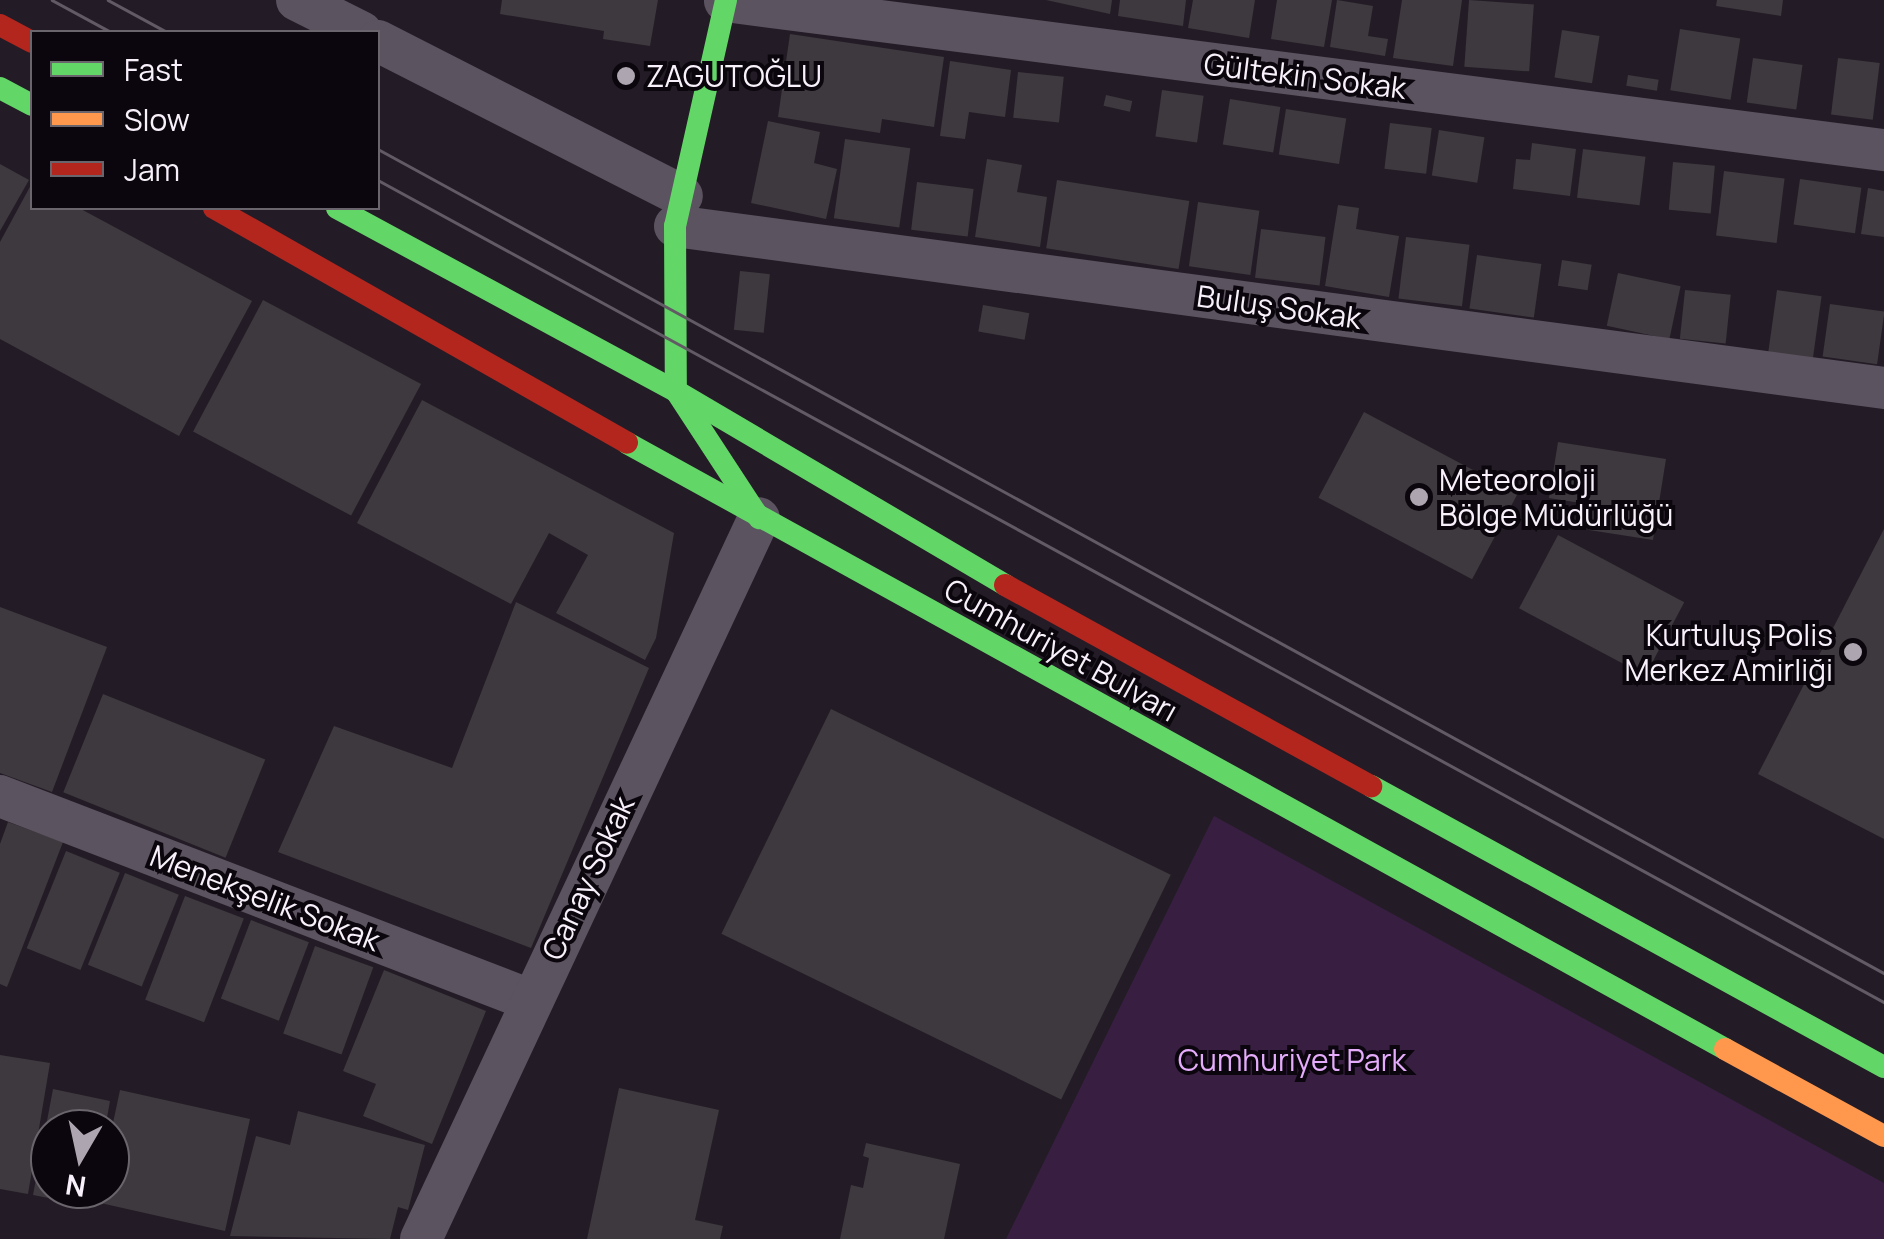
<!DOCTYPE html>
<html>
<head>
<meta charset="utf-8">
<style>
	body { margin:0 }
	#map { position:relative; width:1884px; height:1239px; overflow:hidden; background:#231c26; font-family:Manrope,sans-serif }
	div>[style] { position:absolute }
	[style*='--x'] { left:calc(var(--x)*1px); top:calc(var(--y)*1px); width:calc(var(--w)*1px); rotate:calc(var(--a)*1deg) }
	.green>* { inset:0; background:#381f42 }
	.building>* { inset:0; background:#3e383f; transform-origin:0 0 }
	.street>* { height:42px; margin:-21px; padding:0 21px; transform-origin:21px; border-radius:21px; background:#5b535f }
	.fast>* { height:22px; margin:-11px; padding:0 11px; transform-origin:11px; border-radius:11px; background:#63d668 }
	.slow>* { height:22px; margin:-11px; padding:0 11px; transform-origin:11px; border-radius:11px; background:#ff974d }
	.jam>* { height:22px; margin:-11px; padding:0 11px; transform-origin:11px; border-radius:11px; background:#b3261e }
	.tram>* { height:2.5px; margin:-1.25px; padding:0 1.25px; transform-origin:1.25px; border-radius:1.25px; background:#625b65 }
	.dots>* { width:28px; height:28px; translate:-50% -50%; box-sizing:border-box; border:5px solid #0b060d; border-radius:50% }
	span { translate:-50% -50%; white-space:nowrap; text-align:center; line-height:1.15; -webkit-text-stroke:8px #0b060d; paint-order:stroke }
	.poi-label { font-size:30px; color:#f8f0fb }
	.left { translate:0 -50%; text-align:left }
	.right { translate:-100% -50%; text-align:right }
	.street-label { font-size:30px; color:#f8f0fb }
	.park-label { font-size:30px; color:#e4acfb }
	.legend { position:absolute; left:30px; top:30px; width:350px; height:180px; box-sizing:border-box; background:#0b060d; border:2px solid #6a646c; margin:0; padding:12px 18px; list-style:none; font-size:30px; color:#f8f0fb }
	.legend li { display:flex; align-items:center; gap:20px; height:50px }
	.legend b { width:50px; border:2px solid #6a646c }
	.north { position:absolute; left:30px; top:1109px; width:100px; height:100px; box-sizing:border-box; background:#0b060d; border:2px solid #6a646c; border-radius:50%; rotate:189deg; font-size:28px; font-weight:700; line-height:40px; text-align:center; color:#f8f0fb }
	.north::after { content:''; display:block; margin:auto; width:35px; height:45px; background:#ada6b0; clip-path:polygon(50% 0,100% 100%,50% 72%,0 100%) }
</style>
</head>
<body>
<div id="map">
	<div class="green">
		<div style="clip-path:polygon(1214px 816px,1884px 1183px,1884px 1239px,1006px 1239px)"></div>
	</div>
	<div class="building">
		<div style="clip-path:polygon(502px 0,658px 0,650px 46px,603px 39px,604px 31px,500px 14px)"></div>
		<div style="clip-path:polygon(1046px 0,1112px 0,1110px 14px)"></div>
		<div style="clip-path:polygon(1120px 0,1186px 0,1183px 26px,1118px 16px)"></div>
		<div style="clip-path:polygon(1193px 0,1255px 0,1249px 38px,1188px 28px)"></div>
		<div style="clip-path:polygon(1277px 0,1332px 0,1324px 47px,1271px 39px)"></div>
		<div style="clip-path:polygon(1337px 0,1373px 6px,1368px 36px,1388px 39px,1385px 56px,1330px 47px)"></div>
		<div style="clip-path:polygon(1402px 0,1462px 0,1453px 66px,1393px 58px)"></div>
		<div style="left:1469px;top:0;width:65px;height:67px;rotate:4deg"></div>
		<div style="clip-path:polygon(1717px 0,1783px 0,1781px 16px,1716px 6px)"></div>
		<div style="left:1680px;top:29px;width:61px;height:62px;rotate:9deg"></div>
		<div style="left:1562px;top:30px;width:38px;height:48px;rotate:9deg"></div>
		<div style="clip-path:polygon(790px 34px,944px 57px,934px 127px,882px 119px,880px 133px,778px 117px)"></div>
		<div style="left:1753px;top:58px;width:50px;height:45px;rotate:8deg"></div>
		<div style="left:1838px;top:58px;width:42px;height:57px;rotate:7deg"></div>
		<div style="clip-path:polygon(950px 61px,1011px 70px,1005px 117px,969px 112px,965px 139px,940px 136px)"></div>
		<div style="left:1018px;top:72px;width:46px;height:46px;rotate:6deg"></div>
		<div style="left:1628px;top:75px;width:31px;height:11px;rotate:9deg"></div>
		<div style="left:1162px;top:90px;width:42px;height:47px;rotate:8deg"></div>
		<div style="left:1106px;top:95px;width:27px;height:11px;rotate:13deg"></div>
		<div style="left:1230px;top:99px;width:51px;height:46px;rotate:9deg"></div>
		<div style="left:1286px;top:109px;width:61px;height:46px;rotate:9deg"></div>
		<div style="clip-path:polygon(768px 121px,820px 132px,814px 163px,837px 169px,826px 219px,751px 203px)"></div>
		<div style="left:1390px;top:123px;width:42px;height:46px;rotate:7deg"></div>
		<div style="left:1439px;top:130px;width:46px;height:46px;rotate:9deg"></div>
		<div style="left:845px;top:139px;width:66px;height:80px;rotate:8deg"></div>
		<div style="clip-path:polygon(1532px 143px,1576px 149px,1570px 196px,1513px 189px,1516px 159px,1530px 160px)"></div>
		<div style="left:1583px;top:149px;width:63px;height:49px;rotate:7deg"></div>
		<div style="clip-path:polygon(987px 159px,1022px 165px,1017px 192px,1047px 197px,1040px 247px,975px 237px)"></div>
		<div style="left:1673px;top:162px;width:42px;height:48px;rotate:5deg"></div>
		<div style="clip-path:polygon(0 164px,29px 180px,0 231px)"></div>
		<div style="left:1724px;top:171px;width:61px;height:65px;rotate:7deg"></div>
		<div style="left:1800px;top:179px;width:62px;height:46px;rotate:8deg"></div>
		<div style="left:1057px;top:180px;width:134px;height:69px;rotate:9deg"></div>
		<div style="left:917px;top:182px;width:57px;height:48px;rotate:7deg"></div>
		<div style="clip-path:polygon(32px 183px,32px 208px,79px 208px,252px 301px,179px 436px,0 339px,0 242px)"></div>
		<div style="clip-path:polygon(1868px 188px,1884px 191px,1884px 237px,1861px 234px)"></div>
		<div style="left:1198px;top:202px;width:62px;height:65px;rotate:8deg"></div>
		<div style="clip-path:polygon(1338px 205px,1359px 208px,1356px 229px,1399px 236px,1389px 297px,1325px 286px)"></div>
		<div style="left:1261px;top:229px;width:65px;height:49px;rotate:7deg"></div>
		<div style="left:1406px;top:237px;width:64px;height:62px;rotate:7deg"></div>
		<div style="left:1477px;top:255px;width:65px;height:54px;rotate:8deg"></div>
		<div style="left:1562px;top:260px;width:30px;height:26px;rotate:9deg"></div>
		<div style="left:740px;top:271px;width:30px;height:59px;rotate:6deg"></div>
		<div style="left:1618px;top:273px;width:64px;height:54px;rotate:12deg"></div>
		<div style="left:1685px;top:290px;width:46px;height:49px;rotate:6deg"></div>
		<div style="left:1777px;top:290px;width:45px;height:63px;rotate:8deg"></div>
		<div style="left:263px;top:300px;width:179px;height:149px;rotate:28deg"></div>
		<div style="left:1830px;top:304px;width:55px;height:53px;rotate:8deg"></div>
		<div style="left:983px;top:305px;width:47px;height:27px;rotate:10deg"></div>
		<div style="clip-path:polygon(422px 400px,674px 533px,656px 638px,645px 660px,556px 613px,588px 555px,549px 533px,511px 604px,357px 523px)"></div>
		<div style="left:1364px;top:412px;width:174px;height:97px;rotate:28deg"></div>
		<div style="clip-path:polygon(1558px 442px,1666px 459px,1653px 540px,1589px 530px,1593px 505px,1549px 498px)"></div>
		<div style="clip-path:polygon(1884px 529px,1884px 839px,1758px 774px)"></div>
		<div style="left:1558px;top:535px;width:143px;height:83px;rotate:28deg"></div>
		<div style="clip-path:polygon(516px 602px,649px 668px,531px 948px,278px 852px,334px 726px,452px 768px)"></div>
		<div style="clip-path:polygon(0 607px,107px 647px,52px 792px,0 773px)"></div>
		<div style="left:103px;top:694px;width:175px;height:106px;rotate:22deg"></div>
		<div style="left:831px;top:709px;width:378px;height:250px;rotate:26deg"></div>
		<div style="clip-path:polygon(8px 822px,63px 842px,7px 987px,0 984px,0 844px)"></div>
		<div style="left:66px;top:851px;width:58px;height:105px;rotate:22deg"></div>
		<div style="left:125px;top:873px;width:58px;height:99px;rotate:22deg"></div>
		<div style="left:185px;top:896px;width:63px;height:111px;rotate:21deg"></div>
		<div style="left:251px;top:920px;width:62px;height:84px;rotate:21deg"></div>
		<div style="left:315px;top:946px;width:62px;height:93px;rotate:20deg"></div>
		<div style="clip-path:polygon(384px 970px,486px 1011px,432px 1144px,363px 1116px,376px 1084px,343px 1071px)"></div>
		<div style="clip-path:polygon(0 1055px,50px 1063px,28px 1194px,0 1189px)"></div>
		<div style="clip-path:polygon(619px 1088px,719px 1110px,695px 1220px,723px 1226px,720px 1239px,587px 1239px)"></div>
		<div style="clip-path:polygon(53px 1089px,110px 1101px,105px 1129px,50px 1129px,50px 1189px,93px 1189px,90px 1206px,33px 1195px)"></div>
		<div style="clip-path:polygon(120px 1090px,250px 1119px,225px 1231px,96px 1202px,99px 1189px,110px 1189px,110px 1137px)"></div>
		<div style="clip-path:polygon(298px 1111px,425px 1145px,408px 1210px,398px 1207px,390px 1239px,230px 1236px,256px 1136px,290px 1145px)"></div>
		<div style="clip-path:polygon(866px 1143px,960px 1164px,944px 1239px,840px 1239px,851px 1185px,863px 1188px,869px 1158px,863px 1156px)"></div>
	</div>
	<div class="street">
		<div style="--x:297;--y:0;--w:72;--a:26.6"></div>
		<div style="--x:725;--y:1;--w:1169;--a:7.33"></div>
		<div style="--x:378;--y:41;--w:341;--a:27"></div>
		<div style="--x:675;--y:226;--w:1220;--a:7.63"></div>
		<div style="--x:0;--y:796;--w:568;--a:21.05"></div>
		<div style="--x:421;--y:1239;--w:796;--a:-64.88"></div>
	</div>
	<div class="fast">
		<div style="--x:726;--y:0;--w:232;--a:102.7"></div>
		<div style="--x:675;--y:226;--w:165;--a:89.7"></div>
		<div style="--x:676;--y:391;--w:152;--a:56.8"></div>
		<div style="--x:0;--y:88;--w:36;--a:28"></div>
		<div style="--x:337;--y:208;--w:385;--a:28.4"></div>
		<div style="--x:676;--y:391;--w:382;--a:30.5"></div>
		<div style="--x:627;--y:443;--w:1254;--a:28.89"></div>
		<div style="--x:1371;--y:786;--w:585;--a:28.71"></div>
	</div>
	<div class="slow">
		<div style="--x:1725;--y:1049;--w:181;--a:28.7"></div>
	</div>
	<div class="jam">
		<div style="--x:0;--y:25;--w:36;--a:28"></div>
		<div style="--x:214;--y:208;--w:475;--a:29.6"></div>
		<div style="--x:1005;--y:585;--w:418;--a:28.8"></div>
	</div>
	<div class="tram">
		<div style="--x:52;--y:0;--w:67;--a:28.5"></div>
		<div style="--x:108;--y:0;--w:67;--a:28.5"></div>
		<div style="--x:378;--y:149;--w:1717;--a:28.69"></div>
		<div style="--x:378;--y:180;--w:1716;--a:28.63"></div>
	</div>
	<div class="dots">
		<div style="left:626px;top:76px;background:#ada6b0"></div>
		<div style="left:1419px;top:497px;background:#ada6b0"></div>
		<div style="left:1853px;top:652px;background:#ada6b0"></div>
	</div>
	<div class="poi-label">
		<span class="left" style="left:646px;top:76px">ZAGUTOĞLU</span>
		<span class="left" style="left:1439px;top:497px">Meteoroloji<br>Bölge Müdürlüğü</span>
		<span class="right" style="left:1833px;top:652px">Kurtuluş Polis<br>Merkez Amirliği</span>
	</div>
	<div class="street-label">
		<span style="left:1305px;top:76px;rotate:7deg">Gültekin Sokak</span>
		<span style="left:1279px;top:307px;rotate:8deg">Buluş Sokak</span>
		<span style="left:1061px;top:650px;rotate:29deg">Cumhuriyet Bulvarı</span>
		<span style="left:588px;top:878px;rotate:-65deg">Canay Sokak</span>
		<span style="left:265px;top:898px;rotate:21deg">Menekşelik Sokak</span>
	</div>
	<div class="park-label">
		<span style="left:1292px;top:1060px">Cumhuriyet Park</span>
	</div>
	<ul class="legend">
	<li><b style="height:12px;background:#63d668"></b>Fast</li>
	<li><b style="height:12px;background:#ff974d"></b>Slow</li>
	<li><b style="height:12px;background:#b3261e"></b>Jam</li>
	</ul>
	<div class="north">N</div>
</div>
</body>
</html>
